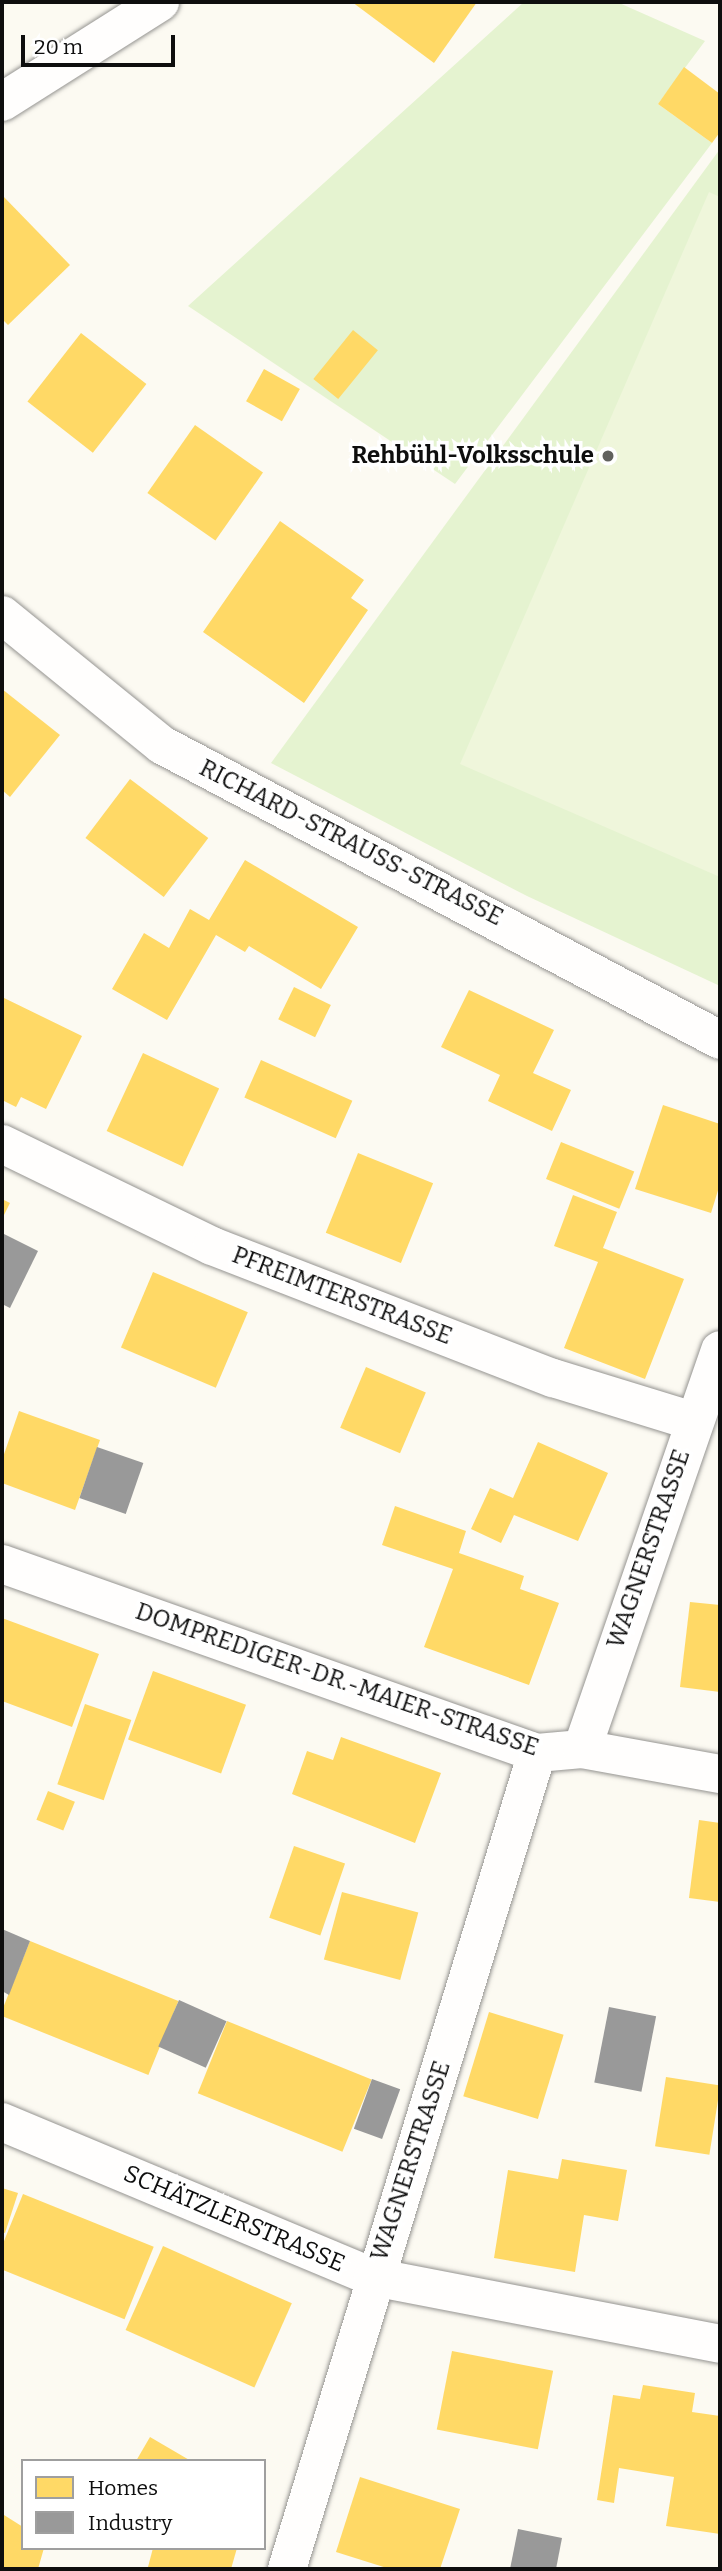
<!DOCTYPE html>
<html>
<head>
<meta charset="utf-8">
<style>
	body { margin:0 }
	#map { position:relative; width:722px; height:2571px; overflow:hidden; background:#fcfaf2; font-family:Bitter,serif }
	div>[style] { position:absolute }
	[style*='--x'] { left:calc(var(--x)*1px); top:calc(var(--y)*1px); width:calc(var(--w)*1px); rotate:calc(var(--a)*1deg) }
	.green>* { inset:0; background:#e5f3d0 }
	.pitch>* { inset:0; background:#eff6db }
	.homes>* { inset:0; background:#ffd966; transform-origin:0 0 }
	.industry>* { inset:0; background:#999; transform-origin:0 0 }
	.roads { filter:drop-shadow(0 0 2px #959491) drop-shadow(0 0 2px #959491) }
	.minor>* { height:38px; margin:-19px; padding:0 19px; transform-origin:19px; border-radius:19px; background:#fffefd }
	.dots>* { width:19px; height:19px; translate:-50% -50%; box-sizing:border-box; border:4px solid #fff; border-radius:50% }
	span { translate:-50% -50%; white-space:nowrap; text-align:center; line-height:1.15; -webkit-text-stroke:7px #fff; paint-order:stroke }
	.poi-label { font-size:24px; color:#0e0e0e; font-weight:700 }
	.right { translate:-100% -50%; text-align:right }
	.street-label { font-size:24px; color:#0e0e0e }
	.frame { position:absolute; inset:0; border:4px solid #0e0e0e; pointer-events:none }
	.legend { position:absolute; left:21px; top:2459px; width:245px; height:91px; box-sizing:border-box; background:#fff; border:2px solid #9f9f9f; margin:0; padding:9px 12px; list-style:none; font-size:21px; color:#0e0e0e }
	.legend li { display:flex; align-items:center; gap:14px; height:35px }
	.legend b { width:35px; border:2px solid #9f9f9f }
	.scale { position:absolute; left:21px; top:35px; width:154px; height:32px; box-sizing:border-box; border:4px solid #0e0e0e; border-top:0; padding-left:9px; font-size:21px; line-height:24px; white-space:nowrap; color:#0e0e0e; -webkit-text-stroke:5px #fff; paint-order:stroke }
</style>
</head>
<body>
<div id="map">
	<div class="green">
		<div style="clip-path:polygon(524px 2px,617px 2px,705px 41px,658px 104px,712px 143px,455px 484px,188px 306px)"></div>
		<div style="clip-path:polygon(720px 149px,720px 986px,527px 896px,271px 763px)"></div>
	</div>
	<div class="pitch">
		<div style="clip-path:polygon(709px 192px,720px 197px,720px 877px,460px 764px)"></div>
	</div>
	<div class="homes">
		<div style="clip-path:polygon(352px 2px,477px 2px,434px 63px)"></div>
		<div style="clip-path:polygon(684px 67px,720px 94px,720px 132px,712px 143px,658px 104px)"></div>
		<div style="clip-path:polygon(2px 195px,70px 265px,8px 325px,2px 319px)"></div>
		<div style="left:353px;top:330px;width:32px;height:63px;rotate:39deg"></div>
		<div style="left:81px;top:333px;width:83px;height:87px;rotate:38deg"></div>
		<div style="left:264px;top:369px;width:41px;height:37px;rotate:29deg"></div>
		<div style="left:195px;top:425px;width:83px;height:83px;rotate:35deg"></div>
		<div style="clip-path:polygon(280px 521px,364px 580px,351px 598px,368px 610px,304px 703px,203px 632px)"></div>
		<div style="clip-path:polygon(2px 689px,60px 735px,10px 797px,2px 790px)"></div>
		<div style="left:130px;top:779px;width:98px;height:74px;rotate:37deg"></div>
		<div style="clip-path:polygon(245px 860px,358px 927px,321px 989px,249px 946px,245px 952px,216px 935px,167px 1020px,112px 989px,144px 933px,169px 948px,190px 909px,209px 920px)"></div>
		<div style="left:294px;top:987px;width:41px;height:36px;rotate:26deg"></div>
		<div style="clip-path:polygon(469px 990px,554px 1030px,533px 1073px,571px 1090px,552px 1131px,488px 1101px,500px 1075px,441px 1047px)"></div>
		<div style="clip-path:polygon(2px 997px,82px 1036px,46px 1109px,21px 1097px,16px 1107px,2px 1100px)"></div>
		<div style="left:143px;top:1053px;width:84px;height:86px;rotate:25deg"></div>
		<div style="left:261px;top:1060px;width:100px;height:41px;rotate:24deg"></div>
		<div style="clip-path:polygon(663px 1105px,720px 1124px,720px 1184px,711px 1213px,635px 1189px)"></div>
		<div style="left:561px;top:1142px;width:79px;height:40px;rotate:22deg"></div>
		<div style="left:358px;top:1153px;width:81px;height:86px;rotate:22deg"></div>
		<div style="clip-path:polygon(573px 1195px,617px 1212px,603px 1248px,684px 1279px,645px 1379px,564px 1348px,598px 1262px,554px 1246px)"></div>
		<div style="clip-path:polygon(2px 1199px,10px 1203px,2px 1219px)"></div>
		<div style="left:153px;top:1272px;width:103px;height:82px;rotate:23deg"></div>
		<div style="left:366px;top:1367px;width:65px;height:66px;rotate:23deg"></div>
		<div style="clip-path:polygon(19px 1411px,100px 1440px,75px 1510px,2px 1483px,2px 1460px)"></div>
		<div style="clip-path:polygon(538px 1442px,608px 1473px,578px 1541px,514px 1515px,501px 1543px,471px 1529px,490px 1488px,513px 1498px)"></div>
		<div style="clip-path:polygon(395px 1506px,466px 1531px,459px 1553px,524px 1576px,520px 1589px,559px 1603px,529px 1685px,424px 1647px,453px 1569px,382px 1545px)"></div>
		<div style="clip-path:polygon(690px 1602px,720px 1605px,720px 1692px,680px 1687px)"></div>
		<div style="clip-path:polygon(2px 1618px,99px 1654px,72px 1727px,2px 1701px)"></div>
		<div style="left:153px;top:1671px;width:99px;height:73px;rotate:20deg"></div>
		<div style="left:85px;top:1704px;width:49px;height:85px;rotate:19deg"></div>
		<div style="clip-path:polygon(341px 1737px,441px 1773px,415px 1843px,292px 1794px,307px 1751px,333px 1760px)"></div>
		<div style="left:48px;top:1791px;width:29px;height:31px;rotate:22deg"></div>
		<div style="clip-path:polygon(699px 1820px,720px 1823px,720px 1902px,689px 1898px)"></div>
		<div style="left:294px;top:1846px;width:54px;height:76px;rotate:19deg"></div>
		<div style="left:342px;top:1892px;width:79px;height:70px;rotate:15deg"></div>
		<div style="left:30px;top:1941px;width:160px;height:80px;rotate:22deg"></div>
		<div style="left:489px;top:2012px;width:78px;height:88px;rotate:17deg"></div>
		<div style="left:227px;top:2021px;width:156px;height:78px;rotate:22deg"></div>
		<div style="left:666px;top:2077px;width:55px;height:70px;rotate:9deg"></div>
		<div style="clip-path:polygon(562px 2159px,627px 2170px,618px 2221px,584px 2215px,575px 2272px,494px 2258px,508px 2170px,558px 2179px)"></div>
		<div style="clip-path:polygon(2px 2188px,18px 2193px,5px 2233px,2px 2232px)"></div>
		<div style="left:23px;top:2194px;width:141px;height:78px;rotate:22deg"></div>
		<div style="left:163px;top:2246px;width:141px;height:92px;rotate:24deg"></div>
		<div style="left:452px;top:2351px;width:103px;height:80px;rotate:11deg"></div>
		<div style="clip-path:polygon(643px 2385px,695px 2393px,692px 2412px,720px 2416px,720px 2534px,666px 2526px,674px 2477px,619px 2468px,614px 2503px,597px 2500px,613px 2395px,640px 2399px)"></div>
		<div style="clip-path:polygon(150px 2437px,191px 2461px,136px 2461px)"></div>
		<div style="clip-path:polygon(360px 2477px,460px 2509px,440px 2569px,390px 2569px,336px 2552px)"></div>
		<div style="clip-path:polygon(4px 2515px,23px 2527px,23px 2548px,44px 2548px,38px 2569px,2px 2569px)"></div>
		<div style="clip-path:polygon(153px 2548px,237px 2548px,231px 2569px,158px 2569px,148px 2567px)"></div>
	</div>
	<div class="industry">
		<div style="clip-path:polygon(2px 1233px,38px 1251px,10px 1308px,2px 1304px)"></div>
		<div style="left:97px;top:1447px;width:49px;height:54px;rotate:19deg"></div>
		<div style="clip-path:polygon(2px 1929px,30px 1941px,9px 1995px,2px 1991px)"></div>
		<div style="left:179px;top:2000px;width:52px;height:51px;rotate:24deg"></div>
		<div style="left:609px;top:2007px;width:48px;height:77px;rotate:11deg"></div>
		<div style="left:372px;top:2079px;width:30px;height:53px;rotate:20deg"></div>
		<div style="clip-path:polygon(518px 2529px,562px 2538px,556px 2569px,510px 2569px)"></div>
	</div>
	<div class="roads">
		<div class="minor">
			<div style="--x:2;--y:102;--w:187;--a:-32.3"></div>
			<div style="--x:2;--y:615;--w:206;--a:39.1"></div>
			<div style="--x:162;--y:745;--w:631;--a:27.86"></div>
			<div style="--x:2;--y:1144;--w:233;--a:25.9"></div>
			<div style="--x:212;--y:1246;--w:366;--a:21.2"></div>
			<div style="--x:553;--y:1378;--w:146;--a:17.1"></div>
			<div style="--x:2;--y:1564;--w:567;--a:19.46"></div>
			<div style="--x:537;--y:1753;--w:45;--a:-5.1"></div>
			<div style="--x:582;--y:1749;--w:140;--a:10.3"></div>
			<div style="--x:582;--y:1749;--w:422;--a:-70.9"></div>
			<div style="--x:2;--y:2122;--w:402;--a:22.7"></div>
			<div style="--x:373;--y:2277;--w:353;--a:10.9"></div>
			<div style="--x:287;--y:2569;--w:853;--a:-72.97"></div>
		</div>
	</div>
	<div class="dots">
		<div style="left:608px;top:456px;background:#61615e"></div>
	</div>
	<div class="poi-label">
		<span class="right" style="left:594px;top:456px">Rehbühl-Volksschule</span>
	</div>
	<div class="street-label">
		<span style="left:351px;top:843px;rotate:27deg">RICHARD-STRAUSS-STRASSE</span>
		<span style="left:342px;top:1296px;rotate:21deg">PFREIMTERSTRASSE</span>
		<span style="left:649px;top:1549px;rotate:-71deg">WAGNERSTRASSE</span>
		<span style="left:337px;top:1680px;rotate:19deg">DOMPREDIGER-DR.-MAIER-STRASSE</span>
		<span style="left:411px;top:2161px;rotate:-72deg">WAGNERSTRASSE</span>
		<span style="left:234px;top:2219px;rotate:23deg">SCHÄTZLERSTRASSE</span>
	</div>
	<div class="frame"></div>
	<ul class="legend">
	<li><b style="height:19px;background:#ffd966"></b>Homes</li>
	<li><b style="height:19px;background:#999"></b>Industry</li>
	</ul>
	<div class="scale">20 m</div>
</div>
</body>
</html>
